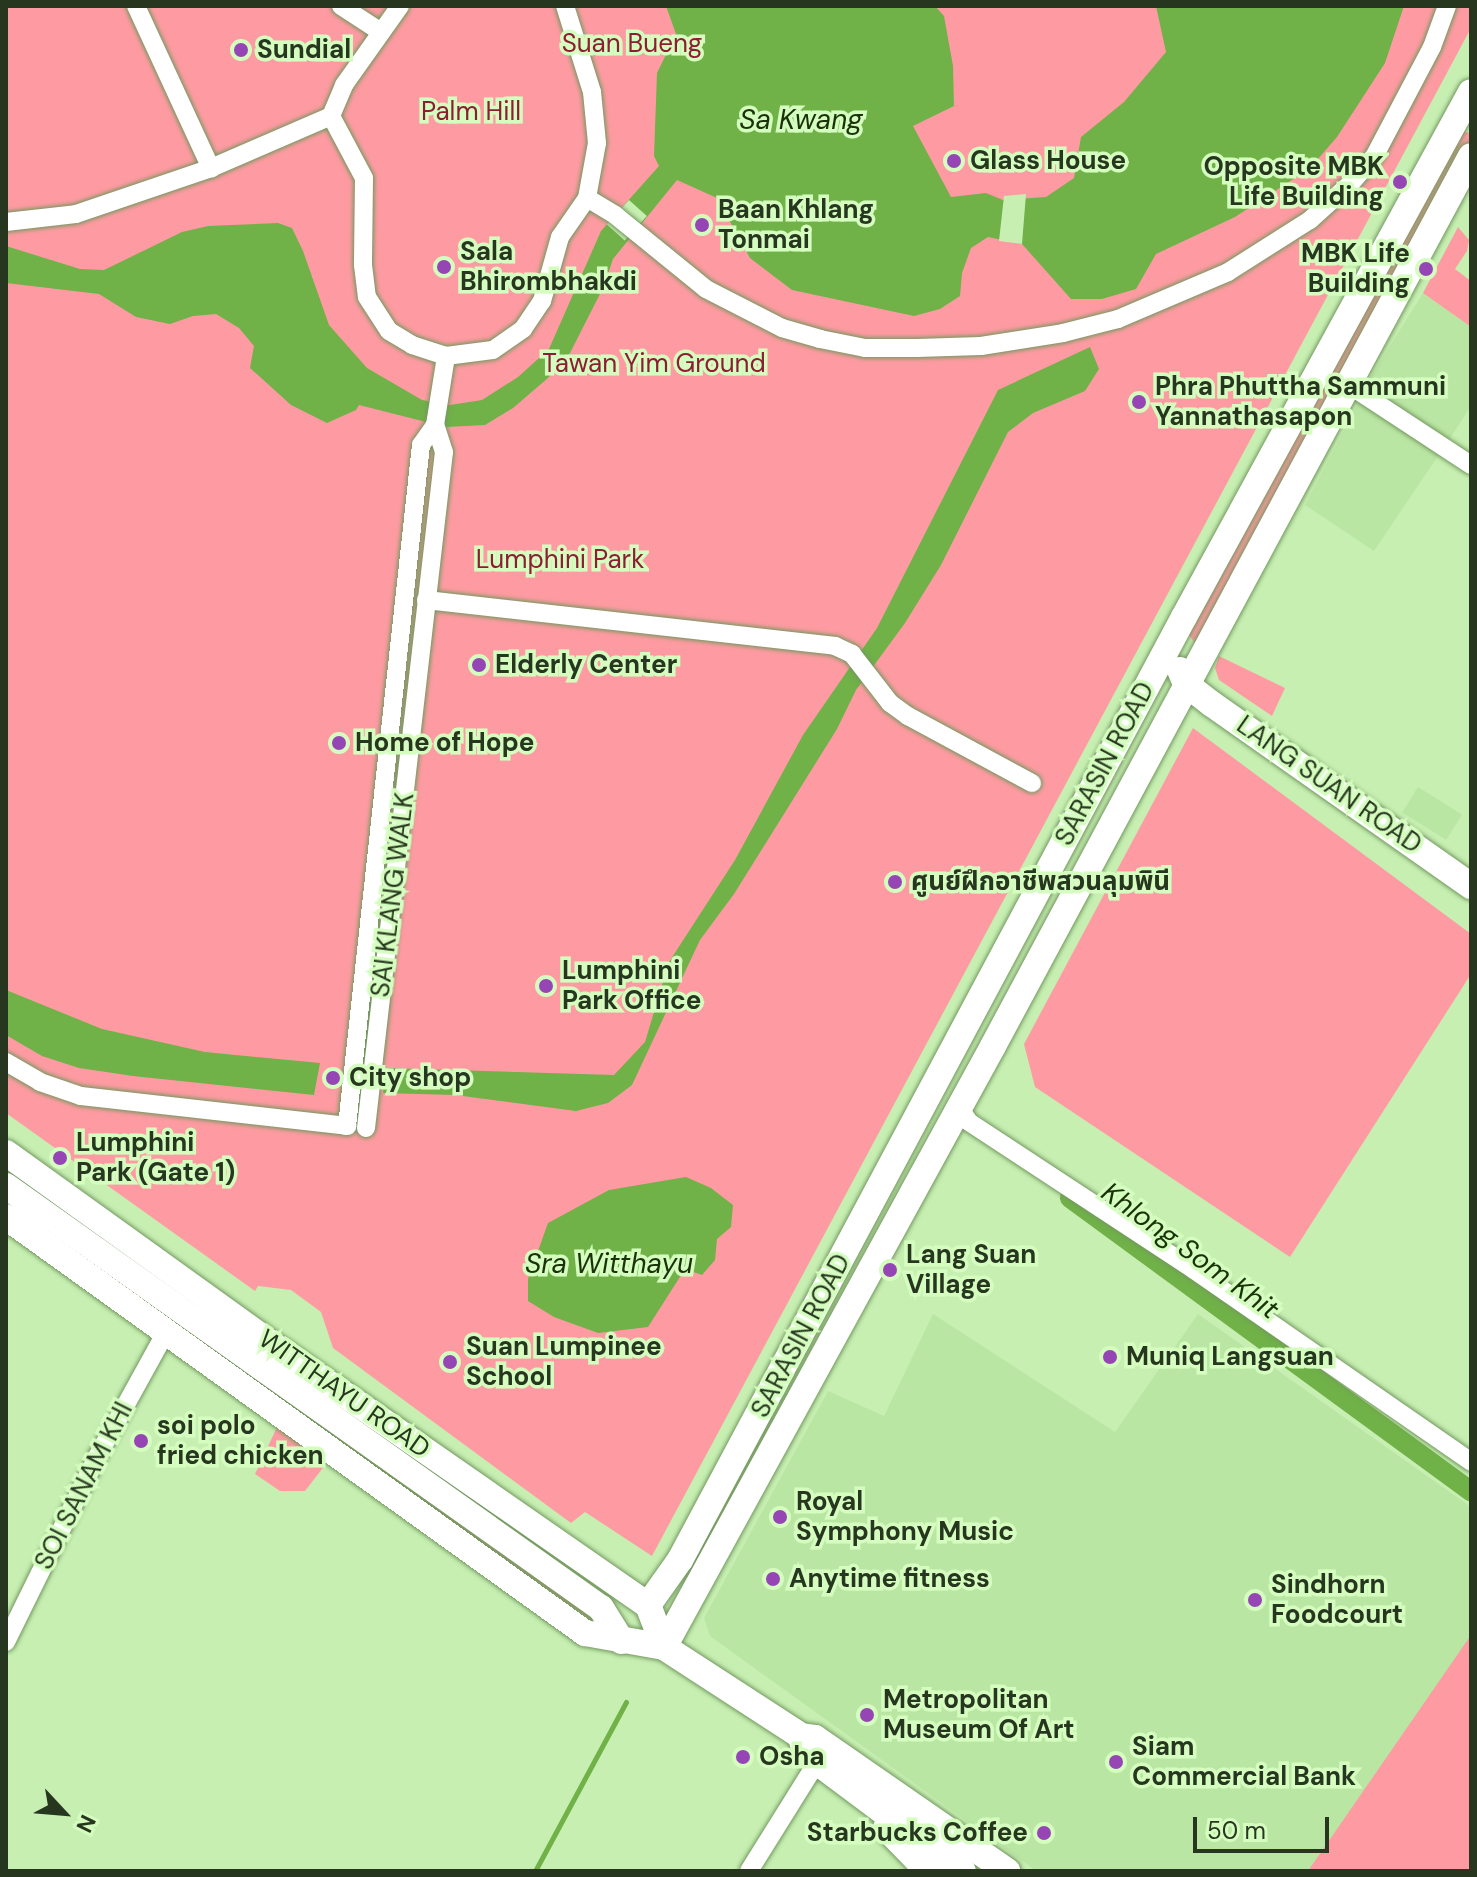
<!DOCTYPE html>
<html>
<head>
<meta charset="utf-8">
<style>
	body { margin:0 }
	#map { position:relative; width:1477px; height:1877px; overflow:hidden; background:#c7efb2; font-family:"DM Sans","Noto Sans Thai",sans-serif }
	div>[style] { position:absolute }
	[style*='--x'] { left:calc(var(--x)*1px); top:calc(var(--y)*1px); width:calc(var(--w)*1px); rotate:calc(var(--a)*1deg) }
	.built>* { inset:0; background:#bae6a3; transform-origin:0 0 }
	.green>* { inset:0; background:#fe9ba2; transform-origin:0 0 }
	.water>* { inset:0; background:#70b148 }
	.pier>* { inset:0; background:#c7efb2; transform-origin:0 0 }
	.stream>* { height:5px; margin:-2.5px; padding:0 2.5px; transform-origin:2.5px; border-radius:2.5px; background:#70b148 }
	.canal>* { height:20px; margin:-10px; padding:0 10px; transform-origin:10px; border-radius:10px; background:#70b148 }
	.roads { filter:drop-shadow(0 0 2px #73985f) drop-shadow(0 0 2px #73985f) }
	.street>* { height:18px; margin:-9px; padding:0 9px; transform-origin:9px; border-radius:9px; background:#fff }
	.secondary>* { height:26px; margin:-13px; padding:0 13px; transform-origin:13px; border-radius:13px; background:#fff }
	.dots>* { width:22px; height:22px; translate:-50% -50%; box-sizing:border-box; border:4px solid #d4fdbf; border-radius:50% }
	span { translate:-50% -50%; white-space:nowrap; text-align:center; line-height:1.15; -webkit-text-stroke:7px #d4fdbf; paint-order:stroke }
	.park-label { font-size:26px; color:#8d1d33 }
	.poi-label { font-size:26px; color:#27371f; font-weight:700 }
	.left { translate:0 -50%; text-align:left }
	.right { translate:-100% -50%; text-align:right }
	.street-label { font-size:26px; color:#27371f }
	.water-label { font-size:28px; color:#193208; font-style:italic }
	.frame { position:absolute; inset:0; border:8px solid #27371f; pointer-events:none }
	.north { position:absolute; left:24px; top:1773px; width:80px; height:80px; -webkit-text-stroke:6px #d4fdbf; paint-order:stroke; rotate:116deg; font-size:22px; font-weight:700; line-height:32px; text-align:center; color:#27371f }
	.north::after { content:''; display:block; margin:auto; width:28px; height:36px; background:#27371f; clip-path:polygon(50% 0,100% 100%,50% 72%,0 100%) }
	.scale { position:absolute; left:1193px; top:1817px; width:136px; height:36px; box-sizing:border-box; border:4px solid #27371f; border-top:0; padding-left:10px; font-size:24px; line-height:28px; white-space:nowrap; color:#27371f; -webkit-text-stroke:6px #d4fdbf; paint-order:stroke }
</style>
</head>
<body>
<div id="map">
	<div class="built">
		<div style="clip-path:polygon(1423px 293px,1471px 327px,1471px 406px,1449px 440px,1365px 386px)"></div>
		<div style="clip-path:polygon(1361px 398px,1440px 453px,1374px 551px,1305px 505px)"></div>
		<div style="left:1418px;top:787px;width:52px;height:30px;rotate:32deg"></div>
		<div style="clip-path:polygon(933px 1314px,1115px 1432px,1198px 1314px,1471px 1507px,1471px 1871px,1036px 1871px,710px 1636px,704px 1618px,828px 1391px,884px 1416px)"></div>
	</div>
	<div class="green">
		<div style="clip-path:polygon(6px 6px,1471px 6px,1471px 28px,652px 1556px,585px 1512px,571px 1523px,333px 1348px,321px 1312px,291px 1290px,258px 1286px,255px 1291px,6px 1113px)"></div>
		<div style="clip-path:polygon(1462px 131px,1470px 133px,1471px 141px,1195px 643px,1189px 635px)"></div>
		<div style="clip-path:polygon(1458px 227px,1469px 240px,1467px 251px,1455px 269px,1471px 281px,1471px 327px,1423px 293px)"></div>
		<div style="clip-path:polygon(1219px 656px,1285px 688px,1272px 716px,1219px 680px,1215px 668px)"></div>
		<div style="clip-path:polygon(1193px 728px,1471px 934px,1471px 974px,1290px 1257px,1035px 1087px,1024px 1044px)"></div>
		<div style="left:296px;top:1405px;width:371px;height:7px;rotate:35deg"></div>
		<div style="clip-path:polygon(279px 1423px,326px 1464px,305px 1491px,280px 1491px,255px 1474px)"></div>
		<div style="clip-path:polygon(1471px 1635px,1471px 1871px,1308px 1871px)"></div>
	</div>
	<div class="water">
		<div style="clip-path:polygon(666px 6px,935px 6px,944px 16px,953px 66px,954px 106px,913px 126px,951px 197px,986px 193px,1003px 200px,1046px 197px,1074px 178px,1081px 137px,1124px 102px,1166px 52px,1156px 6px,1404px 6px,1385px 63px,1337px 137px,1310px 168px,1235px 217px,1156px 254px,1136px 289px,1102px 299px,1071px 299px,1022px 244px,988px 237px,971px 248px,962px 273px,960px 296px,940px 309px,914px 316px,792px 290px,750px 258px,717px 198px,677px 180px,613px 259px,604px 286px,570px 353px,548px 378px,513px 408px,485px 425px,446px 427px,359px 405px,356px 410px,327px 423px,291px 405px,250px 368px,254px 346px,239px 328px,216px 314px,193px 316px,170px 324px,136px 317px,99px 294px,6px 283px,6px 246px,80px 269px,104px 270px,182px 232px,208px 226px,278px 223px,292px 228px,303px 251px,329px 325px,367px 368px,422px 400px,450px 405px,482px 400px,518px 377px,549px 349px,601px 231px,659px 166px,654px 156px,657px 73px,676px 34px)"></div>
		<div style="clip-path:polygon(1090px 347px,1099px 369px,1085px 391px,1033px 413px,1008px 432px,941px 565px,905px 623px,856px 690px,837px 729px,734px 894px,700px 940px,632px 1085px,608px 1103px,576px 1111px,455px 1095px,383px 1093px,386px 1068px,614px 1075px,645px 1042px,669px 962px,735px 860px,803px 735px,877px 628px,998px 390px)"></div>
		<div style="clip-path:polygon(6px 990px,102px 1029px,205px 1052px,320px 1063px,314px 1095px,133px 1076px,79px 1068px,42px 1056px,6px 1035px)"></div>
		<div style="clip-path:polygon(686px 1177px,711px 1188px,733px 1205px,731px 1227px,717px 1239px,715px 1260px,702px 1275px,685px 1269px,648px 1327px,598px 1333px,554px 1317px,528px 1301px,528px 1279px,548px 1223px,609px 1190px)"></div>
	</div>
	<div class="pier">
		<div style="clip-path:polygon(1026px 194px,1022px 244px,999px 241px,1004px 196px)"></div>
		<div style="left:629px;top:200px;width:24px;height:33px;rotate:42deg"></div>
	</div>
	<div class="stream">
		<div style="--x:535;--y:1871;--w:192;--a:-61.7"></div>
	</div>
	<div class="canal">
		<div style="--x:1070;--y:1198;--w:497;--a:36.2"></div>
	</div>
	<div class="roads">
		<div class="street">
			<div style="--x:136;--y:6;--w:179;--a:65.2"></div>
			<div style="--x:341;--y:6;--w:48;--a:33"></div>
			<div style="--x:331;--y:116;--w:70;--a:62"></div>
			<div style="--x:364;--y:178;--w:87;--a:90.7"></div>
			<div style="--x:363;--y:265;--w:32;--a:83"></div>
			<div style="--x:367;--y:297;--w:40;--a:57.1"></div>
			<div style="--x:389;--y:331;--w:27;--a:31"></div>
			<div style="--x:412;--y:345;--w:36;--a:18"></div>
			<div style="--x:446;--y:356;--w:47;--a:-7.3"></div>
			<div style="--x:493;--y:350;--w:37;--a:-35"></div>
			<div style="--x:523;--y:329;--w:34;--a:-56"></div>
			<div style="--x:542;--y:301;--w:66;--a:-74.3"></div>
			<div style="--x:560;--y:237;--w:47;--a:-55.3"></div>
			<div style="--x:587;--y:198;--w:56;--a:-79.7"></div>
			<div style="--x:597;--y:143;--w:51;--a:-95.6"></div>
			<div style="--x:592;--y:92;--w:90;--a:-107.4"></div>
			<div style="--x:587;--y:198;--w:33;--a:31"></div>
			<div style="--x:615;--y:215;--w:117;--a:39.1"></div>
			<div style="--x:706;--y:289;--w:85;--a:27.2"></div>
			<div style="--x:782;--y:328;--w:40;--a:16"></div>
			<div style="--x:820;--y:339;--w:46;--a:11.3"></div>
			<div style="--x:865;--y:348;--w:52;--a:0"></div>
			<div style="--x:917;--y:348;--w:64;--a:-1.8"></div>
			<div style="--x:981;--y:346;--w:83;--a:-9"></div>
			<div style="--x:1063;--y:333;--w:57;--a:-14.3"></div>
			<div style="--x:1118;--y:319;--w:120;--a:-23.1"></div>
			<div style="--x:1228;--y:272;--w:97;--a:-32.4"></div>
			<div style="--x:1310;--y:220;--w:55;--a:-42.1"></div>
			<div style="--x:1351;--y:183;--w:37;--a:-49"></div>
			<div style="--x:1375;--y:155;--w:122;--a:-62.2"></div>
			<div style="--x:1432;--y:47;--w:44;--a:-69.9"></div>
			<div style="--x:6;--y:222;--w:70;--a:-6.5"></div>
			<div style="--x:76;--y:214;--w:143;--a:-18.8"></div>
			<div style="--x:211;--y:168;--w:131;--a:-23.4"></div>
			<div style="--x:331;--y:116;--w:34;--a:-67"></div>
			<div style="--x:344;--y:85;--w:97;--a:-54.7"></div>
			<div style="--x:1349;--y:385;--w:146;--a:33.3"></div>
			<div style="--x:426;--y:600;--w:412;--a:6.4"></div>
			<div style="--x:835;--y:646;--w:19;--a:25"></div>
			<div style="--x:852;--y:654;--w:62;--a:52.2"></div>
			<div style="--x:890;--y:703;--w:22;--a:36"></div>
			<div style="--x:908;--y:716;--w:141;--a:28.4"></div>
			<div style="--x:6;--y:1062;--w:39;--a:30"></div>
			<div style="--x:40;--y:1082;--w:43;--a:18.9"></div>
			<div style="--x:81;--y:1096;--w:268;--a:6.4"></div>
			<div style="--x:347;--y:1126;--w:685;--a:-83.8"></div>
			<div style="--x:421;--y:445;--w:24;--a:-55"></div>
			<div style="--x:435;--y:425;--w:70;--a:-80.9"></div>
			<div style="--x:959;--y:1107;--w:18;--a:56"></div>
			<div style="--x:969;--y:1122;--w:269;--a:33.3"></div>
			<div style="--x:1194;--y:1270;--w:337;--a:34.7"></div>
			<div style="--x:366;--y:1128;--w:680;--a:-83.42"></div>
			<div style="--x:444;--y:452;--w:28;--a:-108"></div>
			<div style="--x:6;--y:1642;--w:206;--a:-63.8"></div>
			<div style="--x:97;--y:1457;--w:143;--a:-61.1"></div>
			<div style="--x:749;--y:1871;--w:128;--a:-58"></div>
		</div>
		<div class="secondary">
			<div style="--x:1180;--y:670;--w:15;--a:67"></div>
			<div style="--x:1186;--y:684;--w:33;--a:38"></div>
			<div style="--x:1212;--y:704;--w:317;--a:35.1"></div>
			<div style="--x:6;--y:1153;--w:340;--a:35.7"></div>
			<div style="--x:282;--y:1351;--w:446;--a:34.8"></div>
			<div style="--x:648;--y:1605;--w:45;--a:69.1"></div>
			<div style="--x:6;--y:1186;--w:729;--a:35.35"></div>
			<div style="--x:601;--y:1608;--w:39;--a:58"></div>
			<div style="--x:6;--y:1217;--w:713;--a:35.7"></div>
			<div style="--x:585;--y:1633;--w:80;--a:10"></div>
			<div style="--x:664;--y:1647;--w:163;--a:33"></div>
			<div style="--x:801;--y:1736;--w:14;--a:8"></div>
			<div style="--x:815;--y:1738;--w:234;--a:34.7"></div>
			<div style="--x:648;--y:1605;--w:55;--a:-54.6"></div>
			<div style="--x:680;--y:1560;--w:1069;--a:-61.88"></div>
			<div style="--x:1184;--y:617;--w:598;--a:-61.34"></div>
			<div style="--x:664;--y:1647;--w:685;--a:-61.3"></div>
			<div style="--x:993;--y:1046;--w:1010;--a:-61.76"></div>
			<div style="--x:801;--y:1736;--w:17;--a:77"></div>
			<div style="--x:805;--y:1753;--w:197;--a:36.8"></div>
			<div style="--x:886;--y:1828;--w:60;--a:45.7"></div>
		</div>
	</div>
	<div class="dots">
		<div style="left:241px;top:50px;background:#9645b5"></div>
		<div style="left:954px;top:161px;background:#9645b5"></div>
		<div style="left:1400px;top:182px;background:#9645b5"></div>
		<div style="left:702px;top:225px;background:#9645b5"></div>
		<div style="left:444px;top:267px;background:#9645b5"></div>
		<div style="left:1426px;top:269px;background:#9645b5"></div>
		<div style="left:1139px;top:402px;background:#9645b5"></div>
		<div style="left:479px;top:665px;background:#9645b5"></div>
		<div style="left:339px;top:743px;background:#9645b5"></div>
		<div style="left:895px;top:882px;background:#9645b5"></div>
		<div style="left:546px;top:986px;background:#9645b5"></div>
		<div style="left:333px;top:1078px;background:#9645b5"></div>
		<div style="left:60px;top:1158px;background:#9645b5"></div>
		<div style="left:890px;top:1270px;background:#9645b5"></div>
		<div style="left:1110px;top:1357px;background:#9645b5"></div>
		<div style="left:450px;top:1362px;background:#9645b5"></div>
		<div style="left:141px;top:1441px;background:#9645b5"></div>
		<div style="left:780px;top:1517px;background:#9645b5"></div>
		<div style="left:773px;top:1579px;background:#9645b5"></div>
		<div style="left:1255px;top:1600px;background:#9645b5"></div>
		<div style="left:867px;top:1715px;background:#9645b5"></div>
		<div style="left:743px;top:1757px;background:#9645b5"></div>
		<div style="left:1116px;top:1762px;background:#9645b5"></div>
		<div style="left:1044px;top:1833px;background:#9645b5"></div>
	</div>
	<div class="park-label">
		<span style="left:632px;top:44px">Suan Bueng</span>
		<span style="left:471px;top:112px">Palm Hill</span>
		<span style="left:654px;top:364px">Tawan Yim Ground</span>
		<span style="left:560px;top:560px">Lumphini Park</span>
	</div>
	<div class="poi-label">
		<span class="left" style="left:257px;top:50px">Sundial</span>
		<span class="left" style="left:970px;top:161px">Glass House</span>
		<span class="right" style="left:1384px;top:182px">Opposite MBK<br>Life Building</span>
		<span class="left" style="left:718px;top:225px">Baan Khlang<br>Tonmai</span>
		<span class="left" style="left:460px;top:267px">Sala<br>Bhirombhakdi</span>
		<span class="right" style="left:1410px;top:269px">MBK Life<br>Building</span>
		<span class="left" style="left:1155px;top:402px">Phra Phuttha Sammuni<br>Yannathasapon</span>
		<span class="left" style="left:495px;top:665px">Elderly Center</span>
		<span class="left" style="left:355px;top:743px">Home of Hope</span>
		<span class="left" style="left:911px;top:882px">ศูนย์ฝึกอาชีพสวนลุมพินี</span>
		<span class="left" style="left:562px;top:986px">Lumphini<br>Park Office</span>
		<span class="left" style="left:349px;top:1078px">City shop</span>
		<span class="left" style="left:76px;top:1158px">Lumphini<br>Park (Gate 1)</span>
		<span class="left" style="left:906px;top:1270px">Lang Suan<br>Village</span>
		<span class="left" style="left:466px;top:1362px">Suan Lumpinee<br>School</span>
		<span class="left" style="left:1126px;top:1357px">Muniq Langsuan</span>
		<span class="left" style="left:157px;top:1441px">soi polo<br>fried chicken</span>
		<span class="left" style="left:796px;top:1517px">Royal<br>Symphony Music</span>
		<span class="left" style="left:789px;top:1579px">Anytime fitness</span>
		<span class="left" style="left:1271px;top:1600px">Sindhorn<br>Foodcourt</span>
		<span class="left" style="left:883px;top:1715px">Metropolitan<br>Museum Of Art</span>
		<span class="left" style="left:1132px;top:1762px">Siam<br>Commercial Bank</span>
		<span class="left" style="left:759px;top:1757px">Osha</span>
		<span class="right" style="left:1028px;top:1833px">Starbucks Coffee</span>
	</div>
	<div class="street-label">
		<span style="left:1105px;top:764px;rotate:-62deg">SARASIN ROAD</span>
		<span style="left:1329px;top:785px;rotate:35deg">LANG SUAN ROAD</span>
		<span style="left:393px;top:895px;rotate:-83deg">SAI KLANG WALK</span>
		<span style="left:801px;top:1336px;rotate:-62deg">SARASIN ROAD</span>
		<span style="left:344px;top:1394px;rotate:35deg">WITTHAYU ROAD</span>
		<span style="left:84px;top:1486px;rotate:-63deg">SOI SANAM KHI</span>
	</div>
	<div class="water-label">
		<span style="left:801px;top:120px">Sa Kwang</span>
		<span style="left:1190px;top:1251px;rotate:36deg">Khlong Som Khit</span>
		<span style="left:609px;top:1264px">Sra Witthayu</span>
	</div>
	<div class="frame"></div>
	<div class="north">N</div>
	<div class="scale">50 m</div>
</div>
</body>
</html>
